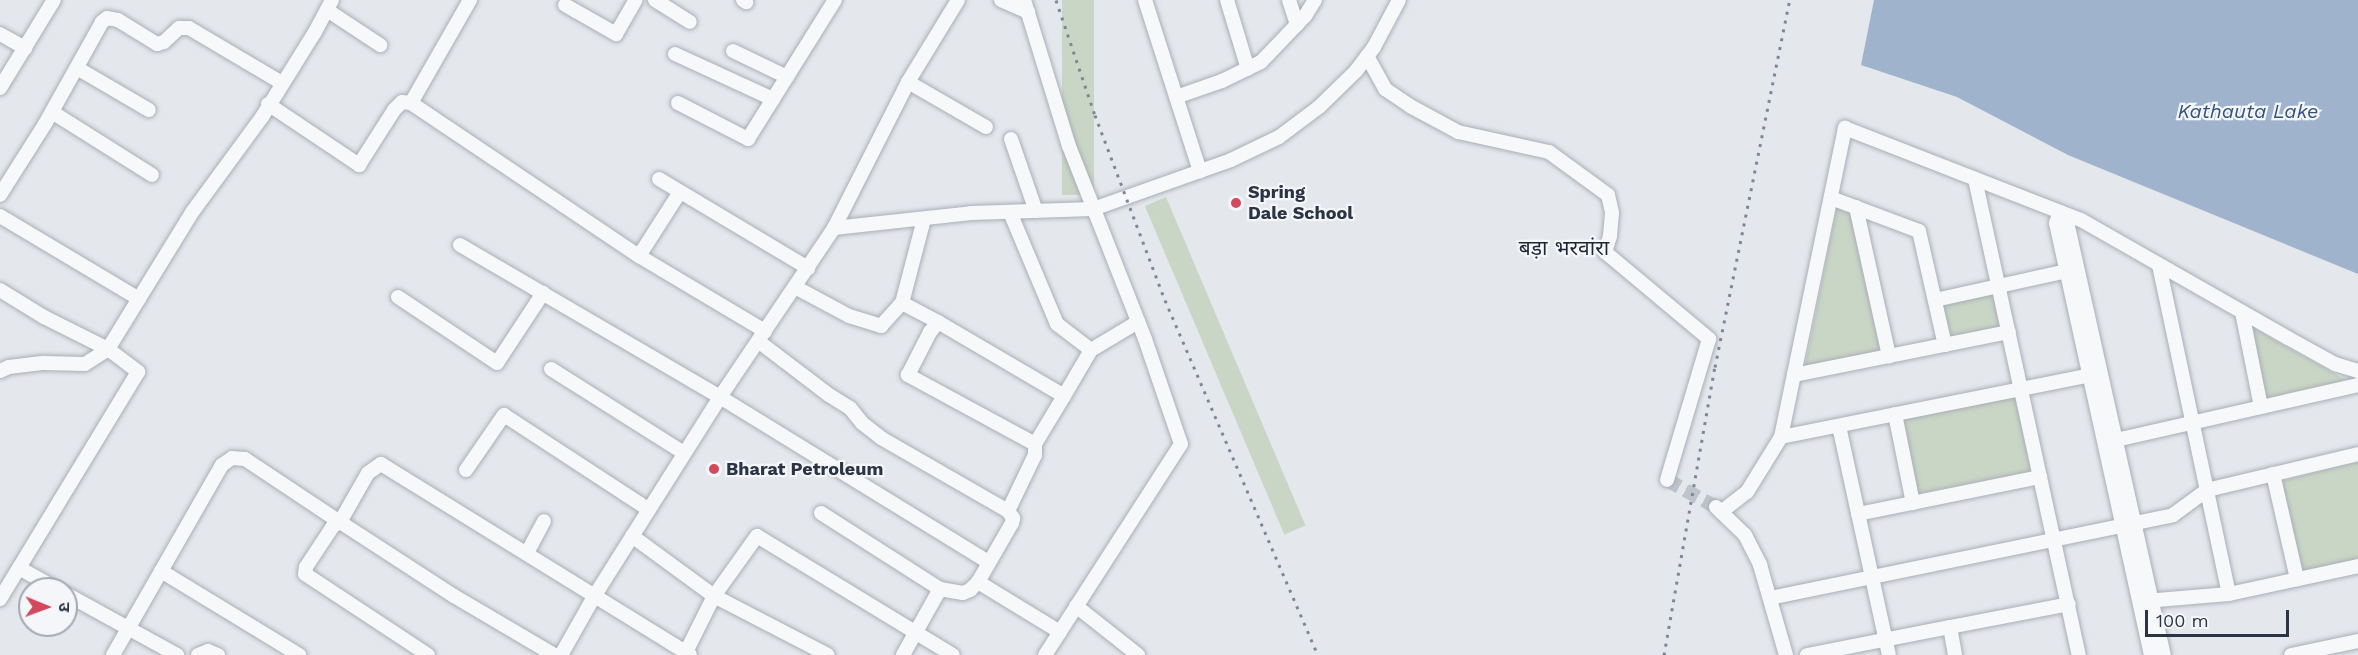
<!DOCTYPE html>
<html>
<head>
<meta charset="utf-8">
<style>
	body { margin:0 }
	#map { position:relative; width:2358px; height:655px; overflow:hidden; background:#e4e7ec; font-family:"Work Sans","Noto Sans Devanagari",sans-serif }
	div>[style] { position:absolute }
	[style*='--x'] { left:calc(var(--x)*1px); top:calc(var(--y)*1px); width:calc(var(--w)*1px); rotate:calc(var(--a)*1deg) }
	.green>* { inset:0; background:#c9d6c5; transform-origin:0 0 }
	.water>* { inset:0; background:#9fb4cc }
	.minor-tunnel>* { height:14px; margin-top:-7px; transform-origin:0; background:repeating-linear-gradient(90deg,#bfc3cb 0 14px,transparent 0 21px) }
	.roads { filter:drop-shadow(0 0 2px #a9aeb7) drop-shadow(0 0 2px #a9aeb7) }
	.minor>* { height:14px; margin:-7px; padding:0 7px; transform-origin:7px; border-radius:7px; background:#f7f8fa }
	.rail>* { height:3px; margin-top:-1.5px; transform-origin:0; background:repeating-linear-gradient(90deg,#7d8696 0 3px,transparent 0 9px) }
	.dots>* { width:16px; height:16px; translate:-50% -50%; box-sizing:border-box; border:3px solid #f4f6f9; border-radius:50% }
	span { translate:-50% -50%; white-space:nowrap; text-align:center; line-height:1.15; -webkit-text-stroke:4.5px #f4f6f9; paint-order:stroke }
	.poi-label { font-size:18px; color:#2b3445; font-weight:700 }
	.left { translate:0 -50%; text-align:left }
	.water-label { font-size:20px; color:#34527a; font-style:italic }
	.quarter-label { font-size:21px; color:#1d2536 }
	.north { position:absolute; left:18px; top:577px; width:60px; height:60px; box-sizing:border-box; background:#f4f6f9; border:2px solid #a4a8b1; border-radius:50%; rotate:91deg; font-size:16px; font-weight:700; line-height:24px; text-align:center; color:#2b3445 }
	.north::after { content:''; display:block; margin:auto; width:21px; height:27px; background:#d1495b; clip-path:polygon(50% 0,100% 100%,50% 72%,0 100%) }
	.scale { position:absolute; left:2145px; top:610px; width:144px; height:27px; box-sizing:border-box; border:3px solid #2b3445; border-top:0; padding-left:8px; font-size:18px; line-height:21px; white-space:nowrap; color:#2b3445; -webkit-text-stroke:4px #f4f6f9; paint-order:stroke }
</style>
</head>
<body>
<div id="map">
	<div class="green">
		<div style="left:1062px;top:0;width:32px;height:195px"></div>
		<div style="left:1166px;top:197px;width:357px;height:23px;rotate:67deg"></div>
		<div style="clip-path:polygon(1837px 206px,1851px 211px,1882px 350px,1805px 367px)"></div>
		<div style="left:1993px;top:293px;width:37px;height:53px;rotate:77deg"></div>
		<div style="clip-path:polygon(2252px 327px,2346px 380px,2265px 399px)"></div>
		<div style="left:2016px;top:396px;width:77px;height:117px;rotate:79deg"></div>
		<div style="clip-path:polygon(2358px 462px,2358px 559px,2301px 572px,2281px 481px)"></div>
	</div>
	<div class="water">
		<div style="clip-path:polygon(1874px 0,2358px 0,2358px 274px,2068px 155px,1957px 97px,1861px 65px)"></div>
	</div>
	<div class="minor-tunnel">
		<div style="--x:1667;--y:480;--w:56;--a:28.9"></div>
	</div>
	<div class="roads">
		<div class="minor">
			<div style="--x:655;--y:0;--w:41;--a:32.2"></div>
			<div style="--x:743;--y:0;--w:4;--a:34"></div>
			<div style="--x:1001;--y:0;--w:30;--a:24"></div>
			<div style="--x:1024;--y:0;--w:153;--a:72.9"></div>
			<div style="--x:1069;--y:146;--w:207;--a:68.5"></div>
			<div style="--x:1145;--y:339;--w:111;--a:71.1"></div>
			<div style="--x:1181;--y:444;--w:251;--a:122.8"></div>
			<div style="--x:1145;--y:0;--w:180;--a:72.2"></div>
			<div style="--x:1227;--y:0;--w:72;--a:73.1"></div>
			<div style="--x:1289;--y:0;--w:26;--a:72"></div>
			<div style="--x:565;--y:5;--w:59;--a:29.6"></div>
			<div style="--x:616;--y:34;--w:39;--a:-60"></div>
			<div style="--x:327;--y:10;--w:64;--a:33.4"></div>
			<div style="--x:0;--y:34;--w:29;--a:29"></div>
			<div style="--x:733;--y:51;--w:60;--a:25.7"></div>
			<div style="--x:675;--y:54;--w:108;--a:24.7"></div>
			<div style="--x:1367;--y:56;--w:38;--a:61"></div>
			<div style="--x:1385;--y:89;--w:30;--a:34"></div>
			<div style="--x:1410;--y:106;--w:55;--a:28.4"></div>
			<div style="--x:1458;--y:132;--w:93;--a:12.4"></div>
			<div style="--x:1549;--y:152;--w:73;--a:36.1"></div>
			<div style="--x:1608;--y:195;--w:18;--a:77"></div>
			<div style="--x:1612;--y:213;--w:23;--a:95"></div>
			<div style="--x:1610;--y:236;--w:17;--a:107"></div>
			<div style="--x:1605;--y:252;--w:136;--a:39.9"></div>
			<div style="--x:1709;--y:339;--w:147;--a:106.6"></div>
			<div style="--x:77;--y:68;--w:83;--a:30.3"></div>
			<div style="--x:908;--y:82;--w:90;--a:30"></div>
			<div style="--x:0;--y:88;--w:103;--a:-58.5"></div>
			<div style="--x:1176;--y:97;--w:49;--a:-19.2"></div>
			<div style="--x:1222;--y:81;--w:43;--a:-26"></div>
			<div style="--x:1261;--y:62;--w:64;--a:-46.3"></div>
			<div style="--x:1305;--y:16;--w:19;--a:-58"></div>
			<div style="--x:411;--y:103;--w:119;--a:-60.2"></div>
			<div style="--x:678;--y:103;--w:79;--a:27.2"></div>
			<div style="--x:748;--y:139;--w:164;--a:-58"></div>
			<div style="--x:268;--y:104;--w:110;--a:33.8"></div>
			<div style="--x:359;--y:165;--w:65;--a:-57.5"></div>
			<div style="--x:394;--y:110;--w:11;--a:-45"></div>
			<div style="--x:402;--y:102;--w:9;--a:6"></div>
			<div style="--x:411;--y:103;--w:275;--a:33.9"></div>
			<div style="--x:639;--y:256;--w:147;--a:30.8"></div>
			<div style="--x:52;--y:112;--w:118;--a:32.2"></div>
			<div style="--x:1011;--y:139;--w:76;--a:70.9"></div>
			<div style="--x:659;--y:179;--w:174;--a:30.9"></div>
			<div style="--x:1975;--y:179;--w:487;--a:77.7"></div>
			<div style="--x:0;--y:195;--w:84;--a:-57.6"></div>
			<div style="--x:45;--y:124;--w:117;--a:-60.8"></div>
			<div style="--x:102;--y:22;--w:6;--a:-39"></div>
			<div style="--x:107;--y:18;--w:11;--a:10"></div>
			<div style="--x:118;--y:20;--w:46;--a:31.6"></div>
			<div style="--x:157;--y:44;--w:7;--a:-16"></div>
			<div style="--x:164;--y:42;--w:21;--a:-43"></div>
			<div style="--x:179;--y:28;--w:10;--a:0"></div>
			<div style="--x:189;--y:28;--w:108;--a:30.6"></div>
			<div style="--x:1831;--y:198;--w:94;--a:20.6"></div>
			<div style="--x:1919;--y:231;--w:117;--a:77.2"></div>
			<div style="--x:1856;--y:207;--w:153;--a:77.5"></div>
			<div style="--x:2060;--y:212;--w:12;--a:55"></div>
			<div style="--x:2067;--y:222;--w:444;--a:77.4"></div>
			<div style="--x:2060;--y:212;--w:12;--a:110"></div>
			<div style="--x:2056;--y:223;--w:442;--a:77.6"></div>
			<div style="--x:0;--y:216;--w:162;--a:30.8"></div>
			<div style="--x:834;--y:228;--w:164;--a:-63.1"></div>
			<div style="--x:908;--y:82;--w:96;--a:-58.6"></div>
			<div style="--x:460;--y:245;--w:301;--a:30.3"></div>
			<div style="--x:720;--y:397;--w:315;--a:31.6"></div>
			<div style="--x:639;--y:256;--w:76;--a:-57.4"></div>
			<div style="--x:2159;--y:265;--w:336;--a:78"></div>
			<div style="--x:795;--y:287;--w:61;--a:28.2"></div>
			<div style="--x:849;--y:316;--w:34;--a:17"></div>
			<div style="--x:881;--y:326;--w:31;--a:-48"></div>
			<div style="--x:902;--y:303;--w:87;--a:-75.3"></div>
			<div style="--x:0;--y:290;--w:52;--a:31.5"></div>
			<div style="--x:44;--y:317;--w:72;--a:26.6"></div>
			<div style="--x:108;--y:349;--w:162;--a:-58.4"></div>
			<div style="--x:193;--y:211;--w:117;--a:-53.7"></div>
			<div style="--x:262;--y:117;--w:100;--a:-58.1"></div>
			<div style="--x:315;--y:32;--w:36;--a:-62"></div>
			<div style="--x:398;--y:297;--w:119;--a:33.7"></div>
			<div style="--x:497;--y:363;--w:84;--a:-56.7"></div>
			<div style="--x:1935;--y:300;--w:144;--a:-12.4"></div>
			<div style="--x:902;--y:303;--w:41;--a:27.8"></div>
			<div style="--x:2242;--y:312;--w:97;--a:78.7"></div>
			<div style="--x:758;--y:341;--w:89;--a:37.3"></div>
			<div style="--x:829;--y:395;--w:25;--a:32"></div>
			<div style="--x:850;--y:408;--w:19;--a:51"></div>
			<div style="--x:862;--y:423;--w:24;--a:38"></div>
			<div style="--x:881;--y:438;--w:146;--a:29.9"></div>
			<div style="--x:1008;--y:511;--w:62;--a:-64.3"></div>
			<div style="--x:1035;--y:455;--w:11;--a:-90"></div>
			<div style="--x:1035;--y:444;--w:145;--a:-151.5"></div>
			<div style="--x:908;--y:375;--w:48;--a:-62.9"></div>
			<div style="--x:930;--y:332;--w:13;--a:-51"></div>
			<div style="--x:938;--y:322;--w:146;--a:30.4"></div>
			<div style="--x:1064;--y:396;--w:53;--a:-59.6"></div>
			<div style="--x:1091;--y:350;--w:43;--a:-142.6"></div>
			<div style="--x:1057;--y:324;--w:121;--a:-112.8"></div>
			<div style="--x:1091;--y:350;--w:55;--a:-30.8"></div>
			<div style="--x:551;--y:369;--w:157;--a:32.3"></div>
			<div style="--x:0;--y:371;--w:10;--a:-24"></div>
			<div style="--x:9;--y:367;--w:35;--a:-7"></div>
			<div style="--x:44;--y:363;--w:41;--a:1.4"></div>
			<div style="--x:85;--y:364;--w:27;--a:-33"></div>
			<div style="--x:108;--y:349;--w:38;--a:37"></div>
			<div style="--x:138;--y:372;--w:266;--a:121.3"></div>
			<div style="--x:1794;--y:375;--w:219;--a:-11.3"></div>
			<div style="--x:1895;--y:414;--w:91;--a:78.6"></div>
			<div style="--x:1839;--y:426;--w:234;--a:77.7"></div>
			<div style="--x:1781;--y:437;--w:322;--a:-11.3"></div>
			<div style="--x:2116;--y:440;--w:248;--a:-12.8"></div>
			<div style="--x:1035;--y:444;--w:56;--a:-58.9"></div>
			<div style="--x:466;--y:470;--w:67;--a:-55.4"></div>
			<div style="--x:504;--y:415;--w:173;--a:33.2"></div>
			<div style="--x:2273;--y:474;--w:108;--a:77.1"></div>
			<div style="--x:1716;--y:507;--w:40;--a:44"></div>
			<div style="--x:1745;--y:535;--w:34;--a:63"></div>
			<div style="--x:1760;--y:565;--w:94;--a:73.9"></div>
			<div style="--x:1008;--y:511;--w:9;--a:54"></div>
			<div style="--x:1013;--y:518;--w:5;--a:101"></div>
			<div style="--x:1012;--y:523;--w:68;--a:120"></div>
			<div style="--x:978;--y:582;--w:96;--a:31.4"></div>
			<div style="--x:1721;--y:512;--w:33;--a:-38"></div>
			<div style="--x:1747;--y:492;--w:65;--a:-58.3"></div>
			<div style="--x:1781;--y:437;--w:316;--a:-78.3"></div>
			<div style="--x:1845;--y:128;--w:253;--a:21.3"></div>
			<div style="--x:2081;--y:220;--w:238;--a:29.7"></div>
			<div style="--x:2288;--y:338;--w:54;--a:29"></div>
			<div style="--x:2335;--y:364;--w:24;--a:17"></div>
			<div style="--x:821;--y:513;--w:141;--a:32.6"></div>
			<div style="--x:940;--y:589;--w:76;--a:119.3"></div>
			<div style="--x:1858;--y:514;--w:186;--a:-11.5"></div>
			<div style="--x:632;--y:536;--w:102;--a:36.2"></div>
			<div style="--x:714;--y:596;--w:128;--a:27.4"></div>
			<div style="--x:527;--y:553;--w:36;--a:-62"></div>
			<div style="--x:19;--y:568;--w:43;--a:28.9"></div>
			<div style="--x:161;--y:571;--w:162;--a:31.3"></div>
			<div style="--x:940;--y:589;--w:23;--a:10"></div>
			<div style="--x:963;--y:593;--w:8;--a:-23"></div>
			<div style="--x:970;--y:590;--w:11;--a:-45"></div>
			<div style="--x:66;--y:594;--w:127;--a:28.8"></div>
			<div style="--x:1770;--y:598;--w:411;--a:-11.6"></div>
			<div style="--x:2173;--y:515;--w:42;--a:-36.3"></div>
			<div style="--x:2207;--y:490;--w:155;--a:-13.4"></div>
			<div style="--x:2145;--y:601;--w:84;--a:-4.8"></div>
			<div style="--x:2229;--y:594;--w:132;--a:-12.2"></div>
			<div style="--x:1076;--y:606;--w:79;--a:38.3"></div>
			<div style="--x:686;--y:652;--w:63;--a:-63.4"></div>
			<div style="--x:714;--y:596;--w:74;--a:-54.4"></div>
			<div style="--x:757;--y:536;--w:229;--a:31.3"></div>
			<div style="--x:113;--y:655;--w:219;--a:-60.2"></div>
			<div style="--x:222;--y:465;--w:12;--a:-35"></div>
			<div style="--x:232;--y:458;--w:13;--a:4"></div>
			<div style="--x:245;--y:459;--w:114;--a:33.6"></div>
			<div style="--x:340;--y:522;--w:56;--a:-60.3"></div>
			<div style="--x:368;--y:473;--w:16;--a:-35"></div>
			<div style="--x:381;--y:464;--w:363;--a:31.7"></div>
			<div style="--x:198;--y:655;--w:11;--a:-22"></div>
			<div style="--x:208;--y:651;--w:11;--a:22"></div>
			<div style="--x:428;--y:655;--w:147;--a:-146.6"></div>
			<div style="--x:305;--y:574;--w:7;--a:-82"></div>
			<div style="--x:306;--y:567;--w:49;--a:-56.6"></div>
			<div style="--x:333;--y:526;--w:8;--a:-30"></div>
			<div style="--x:340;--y:522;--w:136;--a:33"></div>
			<div style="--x:454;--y:596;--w:116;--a:30.5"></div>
			<div style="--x:561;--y:655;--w:69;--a:-60.5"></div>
			<div style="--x:595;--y:595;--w:234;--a:-57.7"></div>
			<div style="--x:720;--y:397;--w:204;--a:-56"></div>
			<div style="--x:834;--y:228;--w:138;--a:-6.2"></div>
			<div style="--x:971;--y:213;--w:122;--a:-1.9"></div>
			<div style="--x:1093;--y:209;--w:146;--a:-19.5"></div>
			<div style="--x:1231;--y:160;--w:53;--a:-25.6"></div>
			<div style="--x:1279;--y:137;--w:50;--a:-36.9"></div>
			<div style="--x:1319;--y:107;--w:52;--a:-44.2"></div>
			<div style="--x:1356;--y:71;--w:30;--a:-53"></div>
			<div style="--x:1374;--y:47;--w:53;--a:-62"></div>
			<div style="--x:1807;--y:655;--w:146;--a:-11.1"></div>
			<div style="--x:1955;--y:655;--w:28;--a:-100"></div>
			<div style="--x:1950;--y:627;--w:121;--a:-10.9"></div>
			<div style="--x:2291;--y:655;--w:68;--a:-11.8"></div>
		</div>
	</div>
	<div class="rail">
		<div style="--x:1056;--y:0;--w:121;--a:71.3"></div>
		<div style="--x:1095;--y:115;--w:198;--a:69.3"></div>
		<div style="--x:1165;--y:300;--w:387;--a:66.7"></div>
		<div style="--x:1664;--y:655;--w:292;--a:-80"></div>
		<div style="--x:1715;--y:367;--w:375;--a:-78.5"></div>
	</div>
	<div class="dots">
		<div style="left:1236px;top:203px;background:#d1495b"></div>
		<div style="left:714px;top:469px;background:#d1495b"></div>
	</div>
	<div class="poi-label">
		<span class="left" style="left:1248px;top:203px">Spring<br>Dale School</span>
		<span class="left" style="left:726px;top:469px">Bharat Petroleum</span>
	</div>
	<div class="water-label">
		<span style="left:2248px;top:111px">Kathauta Lake</span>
	</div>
	<div class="quarter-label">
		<span style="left:1564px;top:248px">बड़ा भरवांरा</span>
	</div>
	<div class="north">उ</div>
	<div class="scale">100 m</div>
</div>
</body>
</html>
